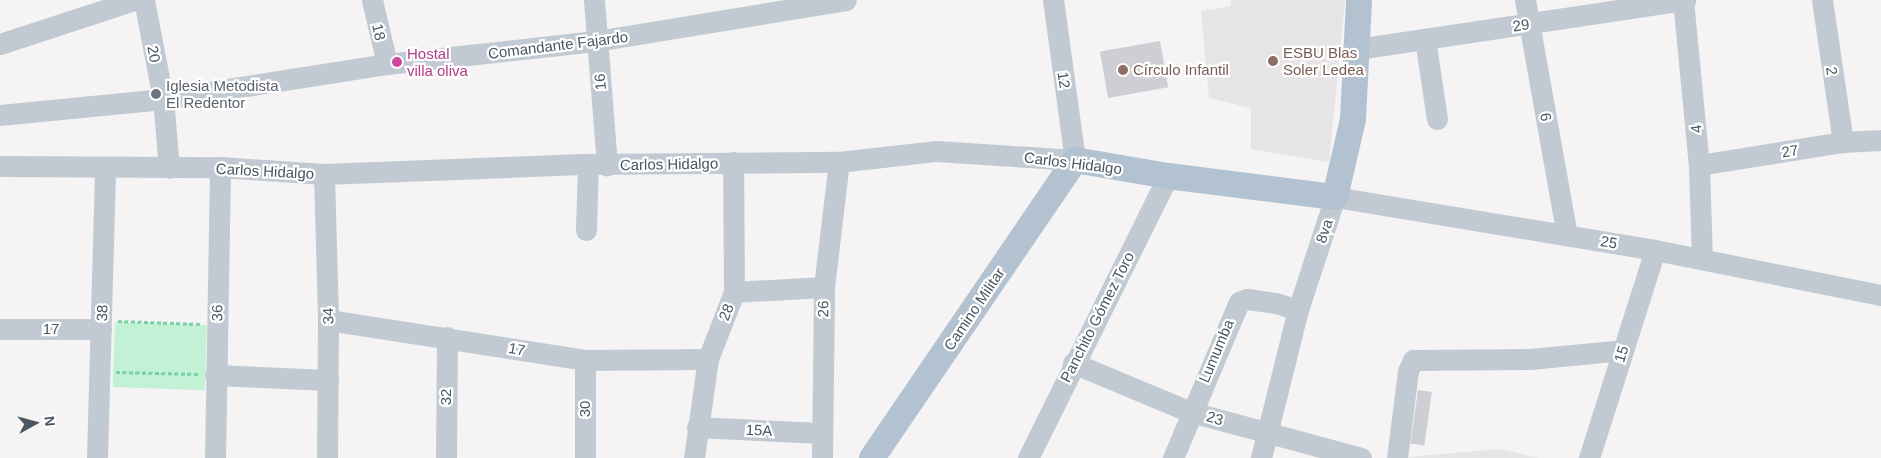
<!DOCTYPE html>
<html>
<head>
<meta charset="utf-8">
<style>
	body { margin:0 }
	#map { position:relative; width:1881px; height:458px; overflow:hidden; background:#f5f3f3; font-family:Helvetica,sans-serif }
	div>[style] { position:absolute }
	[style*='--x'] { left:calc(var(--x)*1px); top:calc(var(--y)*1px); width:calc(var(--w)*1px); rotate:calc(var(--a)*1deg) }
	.education>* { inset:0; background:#e6e4e5 }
	.green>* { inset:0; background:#c3f1d5; transform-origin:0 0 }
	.building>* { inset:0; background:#cdcfd5; transform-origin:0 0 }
	.path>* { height:2.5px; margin-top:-1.25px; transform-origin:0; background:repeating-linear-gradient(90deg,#7ad0a6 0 4px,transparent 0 6.5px) }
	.minor>* { height:21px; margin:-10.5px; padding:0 10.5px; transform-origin:10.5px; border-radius:10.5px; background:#c1cad2 }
	.major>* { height:26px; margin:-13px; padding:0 13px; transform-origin:13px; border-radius:13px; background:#b3c2d1 }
	.dots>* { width:14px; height:14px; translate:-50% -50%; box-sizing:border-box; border:2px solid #fff; border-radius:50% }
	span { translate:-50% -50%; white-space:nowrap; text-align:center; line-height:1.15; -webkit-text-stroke:4.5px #fff; paint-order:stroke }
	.street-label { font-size:15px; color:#4a5661 }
	.education-label { font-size:15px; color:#785e54 }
	.left { translate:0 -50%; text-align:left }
	.hotel-label { font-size:15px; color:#b23c85 }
	.worship-label { font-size:15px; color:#5b616d }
	.north { position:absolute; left:10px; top:398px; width:50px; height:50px; -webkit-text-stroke:4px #fff; paint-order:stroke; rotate:83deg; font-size:14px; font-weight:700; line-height:20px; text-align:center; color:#4a5661 }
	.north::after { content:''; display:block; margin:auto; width:18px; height:22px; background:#4a5661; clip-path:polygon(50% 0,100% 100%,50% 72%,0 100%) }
</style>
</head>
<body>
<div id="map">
	<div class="education">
		<div style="clip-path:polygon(1231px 0,1345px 0,1329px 162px,1251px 149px,1251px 108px,1209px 98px,1201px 11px,1231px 6px)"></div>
		<div style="clip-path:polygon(1499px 449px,1539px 458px,1397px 458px)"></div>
	</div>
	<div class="green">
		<div style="left:115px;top:322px;width:92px;height:65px;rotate:2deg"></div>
	</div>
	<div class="building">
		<div style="left:1160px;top:41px;width:47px;height:61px;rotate:80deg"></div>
		<div style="left:1418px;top:390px;width:14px;height:54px;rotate:8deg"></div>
	</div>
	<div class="path">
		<div style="--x:118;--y:321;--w:82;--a:2.1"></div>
		<div style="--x:116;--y:372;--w:82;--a:1.4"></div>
	</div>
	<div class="minor">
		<div style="--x:144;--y:0;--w:101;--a:79.1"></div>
		<div style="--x:163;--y:99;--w:69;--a:85"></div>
		<div style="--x:372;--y:0;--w:66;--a:76.8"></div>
		<div style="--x:594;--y:0;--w:166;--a:85.5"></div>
		<div style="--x:1525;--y:0;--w:239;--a:79.9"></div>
		<div style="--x:1683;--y:0;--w:166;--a:84.5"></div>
		<div style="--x:1699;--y:165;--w:94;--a:88.2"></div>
		<div style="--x:1822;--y:0;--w:144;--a:81.6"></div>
		<div style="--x:1425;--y:39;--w:81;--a:81.5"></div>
		<div style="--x:0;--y:44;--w:142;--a:-18.1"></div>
		<div style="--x:1357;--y:49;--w:332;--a:-8.5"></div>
		<div style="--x:0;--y:115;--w:164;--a:-5.6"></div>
		<div style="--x:163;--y:99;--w:227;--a:-8.9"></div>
		<div style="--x:387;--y:64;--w:210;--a:-6.3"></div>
		<div style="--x:596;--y:41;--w:253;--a:-9.3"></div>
		<div style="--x:1699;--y:165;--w:146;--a:-9.1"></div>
		<div style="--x:1843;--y:142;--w:38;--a:-3"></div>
		<div style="--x:0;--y:166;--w:220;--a:0.3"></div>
		<div style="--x:220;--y:167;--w:104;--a:3.9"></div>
		<div style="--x:324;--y:174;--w:264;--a:-2.2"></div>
		<div style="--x:588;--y:164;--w:251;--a:-0.5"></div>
		<div style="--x:839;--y:162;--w:98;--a:-6.5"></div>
		<div style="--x:936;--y:151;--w:139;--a:3.7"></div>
		<div style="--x:1075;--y:160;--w:162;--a:-97.8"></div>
		<div style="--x:324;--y:174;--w:146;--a:88.4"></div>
		<div style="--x:328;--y:320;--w:138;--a:90.4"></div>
		<div style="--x:586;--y:230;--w:66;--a:-88.3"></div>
		<div style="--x:734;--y:292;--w:90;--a:-3.2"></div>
		<div style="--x:328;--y:320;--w:260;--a:8.8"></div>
		<div style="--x:585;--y:360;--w:123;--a:-0.5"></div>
		<div style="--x:0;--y:329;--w:101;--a:0"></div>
		<div style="--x:1073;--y:363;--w:128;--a:22.6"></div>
		<div style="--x:1191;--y:412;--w:176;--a:15.1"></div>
		<div style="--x:215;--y:375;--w:113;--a:2.5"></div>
		<div style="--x:697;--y:427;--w:124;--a:2.8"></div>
		<div style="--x:97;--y:458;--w:290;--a:-88.4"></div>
		<div style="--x:215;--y:458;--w:291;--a:-89"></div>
		<div style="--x:446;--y:458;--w:121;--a:-89.5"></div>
		<div style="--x:585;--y:458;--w:98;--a:-90"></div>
		<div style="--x:694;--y:458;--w:100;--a:-82"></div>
		<div style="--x:708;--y:359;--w:72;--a:-68.8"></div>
		<div style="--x:734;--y:292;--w:130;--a:-90.4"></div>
		<div style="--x:822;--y:458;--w:171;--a:-89.3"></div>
		<div style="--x:824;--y:287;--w:126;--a:-83.2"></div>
		<div style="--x:1028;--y:458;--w:315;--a:-63.6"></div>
		<div style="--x:1173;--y:458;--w:169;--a:-67.1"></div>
		<div style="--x:1239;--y:302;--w:9;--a:-21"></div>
		<div style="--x:1247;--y:299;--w:29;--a:8"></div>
		<div style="--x:1276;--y:303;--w:23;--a:18"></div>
		<div style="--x:1261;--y:458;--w:153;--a:-76"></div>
		<div style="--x:1298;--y:310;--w:119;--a:-71.9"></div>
		<div style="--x:1335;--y:197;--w:324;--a:9.4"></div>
		<div style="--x:1655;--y:250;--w:230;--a:11.3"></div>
		<div style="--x:1397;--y:458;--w:88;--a:-82.8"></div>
		<div style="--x:1408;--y:371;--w:12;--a:-66"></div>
		<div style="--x:1413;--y:360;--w:117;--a:-0.5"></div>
		<div style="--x:1530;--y:359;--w:93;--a:-5.5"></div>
		<div style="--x:1589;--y:458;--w:218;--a:-72.4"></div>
	</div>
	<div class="major">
		<div style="--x:872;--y:458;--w:361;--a:-55.7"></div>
		<div style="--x:1075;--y:160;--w:94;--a:9.8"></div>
		<div style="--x:1168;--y:176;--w:168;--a:7.2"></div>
		<div style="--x:1335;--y:197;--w:80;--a:-77"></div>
		<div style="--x:1353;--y:119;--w:119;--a:-87.1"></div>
	</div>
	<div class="dots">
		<div style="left:1273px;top:61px;background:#8d6e63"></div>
		<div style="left:397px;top:62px;background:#d1479c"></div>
		<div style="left:1123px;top:70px;background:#8d6e63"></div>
		<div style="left:156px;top:94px;background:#6b7280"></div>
	</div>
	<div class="street-label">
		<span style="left:1521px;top:25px;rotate:-8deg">29</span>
		<span style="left:379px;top:32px;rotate:77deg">18</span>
		<span style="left:558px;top:45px;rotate:-7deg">Comandante Fajardo</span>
		<span style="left:154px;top:54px;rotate:79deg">20</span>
		<span style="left:1832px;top:71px;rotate:82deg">2</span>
		<span style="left:1064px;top:80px;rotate:82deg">12</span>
		<span style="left:600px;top:82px;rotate:-95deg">16</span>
		<span style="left:1546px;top:117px;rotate:80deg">6</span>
		<span style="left:1696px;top:129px;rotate:-96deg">4</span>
		<span style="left:1790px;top:151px;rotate:-9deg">27</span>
		<span style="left:1073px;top:163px;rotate:7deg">Carlos Hidalgo</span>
		<span style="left:669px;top:164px;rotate:-1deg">Carlos Hidalgo</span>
		<span style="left:265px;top:171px;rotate:3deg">Carlos Hidalgo</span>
		<span style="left:1324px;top:231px;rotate:-71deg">8va</span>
		<span style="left:1609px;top:242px;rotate:10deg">25</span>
		<span style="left:823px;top:309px;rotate:-89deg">26</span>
		<span style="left:974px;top:309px;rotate:-56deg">Camino Militar</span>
		<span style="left:726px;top:312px;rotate:-69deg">28</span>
		<span style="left:102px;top:313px;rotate:-88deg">38</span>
		<span style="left:217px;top:313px;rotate:-89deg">36</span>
		<span style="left:328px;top:316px;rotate:-91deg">34</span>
		<span style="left:1097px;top:317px;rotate:-63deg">Panchito Gómez Toro</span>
		<span style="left:51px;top:329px">17</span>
		<span style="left:517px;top:349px;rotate:10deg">17</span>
		<span style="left:1216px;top:351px;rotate:-67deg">Lumumba</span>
		<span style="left:1621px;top:354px;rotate:-73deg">15</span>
		<span style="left:446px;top:397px;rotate:-90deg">32</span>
		<span style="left:585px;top:409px;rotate:-90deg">30</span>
		<span style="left:1215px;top:418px;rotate:16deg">23</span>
		<span style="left:759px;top:430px;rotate:3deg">15A</span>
	</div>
	<div class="education-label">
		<span class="left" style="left:1283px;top:61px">ESBU Blas<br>Soler Ledea</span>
		<span class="left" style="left:1133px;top:70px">Círculo Infantil</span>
	</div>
	<div class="hotel-label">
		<span class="left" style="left:407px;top:62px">Hostal<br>villa oliva</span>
	</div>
	<div class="worship-label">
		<span class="left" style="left:166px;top:94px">Iglesia Metodista<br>El Redentor</span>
	</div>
	<div class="north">N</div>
</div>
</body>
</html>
